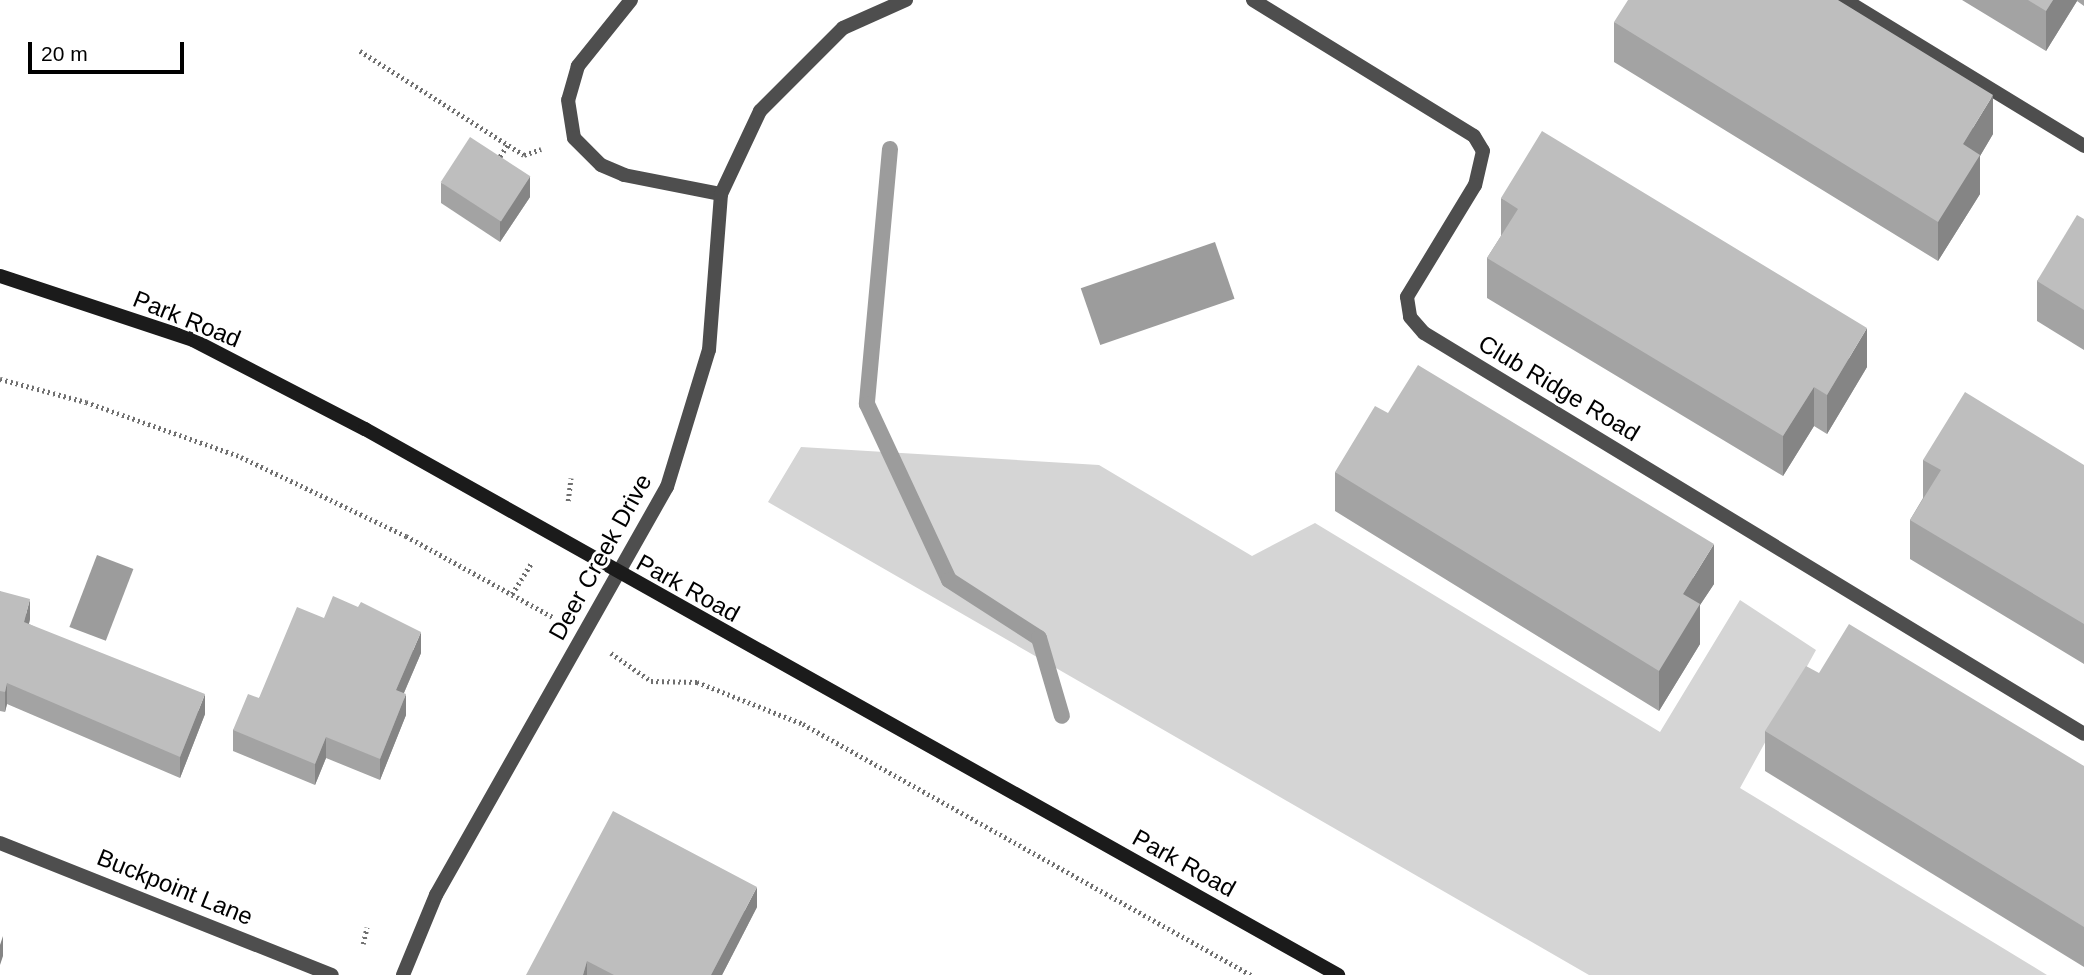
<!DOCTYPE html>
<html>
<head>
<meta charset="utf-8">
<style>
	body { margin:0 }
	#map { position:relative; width:2084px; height:975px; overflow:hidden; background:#fff; font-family:Helvetica,sans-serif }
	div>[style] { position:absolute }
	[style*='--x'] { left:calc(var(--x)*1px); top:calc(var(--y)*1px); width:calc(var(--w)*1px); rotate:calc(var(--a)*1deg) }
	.green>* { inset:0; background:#d5d5d5 }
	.water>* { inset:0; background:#9c9c9c; transform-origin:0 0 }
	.stream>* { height:16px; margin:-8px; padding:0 8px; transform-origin:8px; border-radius:8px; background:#9c9c9c }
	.path>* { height:4.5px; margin-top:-2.25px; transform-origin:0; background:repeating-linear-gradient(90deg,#707070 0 2px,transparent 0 5.5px) }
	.street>* { height:14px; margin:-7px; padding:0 7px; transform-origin:7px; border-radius:7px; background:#4e4e4e }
	.secondary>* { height:14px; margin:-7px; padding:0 7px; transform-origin:7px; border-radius:7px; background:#1b1b1b }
	.wall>* { inset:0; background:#a3a3a3 }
	.shaded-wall>* { inset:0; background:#858585 }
	.building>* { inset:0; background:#bebebe; transform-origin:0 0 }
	span { translate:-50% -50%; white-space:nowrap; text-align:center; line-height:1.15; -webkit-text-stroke:6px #fff; paint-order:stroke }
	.street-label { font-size:24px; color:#000 }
	.scale { position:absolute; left:28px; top:42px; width:156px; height:32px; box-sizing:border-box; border:4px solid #000; border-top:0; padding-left:9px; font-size:21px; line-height:24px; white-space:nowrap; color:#000; -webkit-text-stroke:5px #fff; paint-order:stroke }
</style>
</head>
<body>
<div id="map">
	<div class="green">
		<div style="clip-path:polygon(801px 447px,1099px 465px,1252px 556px,1315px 523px,1660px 732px,1740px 600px,1816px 650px,1740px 788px,2047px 975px,1589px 975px,768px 502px)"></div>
	</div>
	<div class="water">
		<div style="left:1215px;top:242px;width:60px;height:142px;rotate:71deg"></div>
		<div style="left:97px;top:555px;width:39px;height:77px;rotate:21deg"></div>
	</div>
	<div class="stream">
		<div style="--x:890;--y:149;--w:256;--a:95.2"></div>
		<div style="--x:867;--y:404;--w:194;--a:65"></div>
		<div style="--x:949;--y:580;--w:107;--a:32.8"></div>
		<div style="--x:1039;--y:638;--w:81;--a:73.6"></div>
	</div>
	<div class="path">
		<div style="--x:360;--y:51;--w:194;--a:32.4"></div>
		<div style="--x:524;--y:155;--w:18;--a:-19"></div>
		<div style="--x:497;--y:161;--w:20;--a:-57"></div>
		<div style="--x:0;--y:379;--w:89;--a:15"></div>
		<div style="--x:86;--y:402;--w:164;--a:19.5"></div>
		<div style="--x:241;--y:457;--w:183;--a:25.6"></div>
		<div style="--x:406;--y:536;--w:168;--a:28.9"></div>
		<div style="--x:568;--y:501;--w:23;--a:-83"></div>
		<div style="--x:512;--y:594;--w:36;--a:-58"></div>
		<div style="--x:611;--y:653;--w:49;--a:35"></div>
		<div style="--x:651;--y:681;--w:46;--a:1.2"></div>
		<div style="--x:697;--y:682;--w:114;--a:21.6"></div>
		<div style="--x:803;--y:724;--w:514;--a:29.26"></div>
		<div style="--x:363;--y:944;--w:17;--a:-77"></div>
	</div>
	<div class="street">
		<div style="--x:631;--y:0;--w:85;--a:128.8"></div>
		<div style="--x:578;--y:66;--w:35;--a:106"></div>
		<div style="--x:568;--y:100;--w:38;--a:81"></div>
		<div style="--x:574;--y:138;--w:38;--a:45"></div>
		<div style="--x:601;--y:165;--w:25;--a:23"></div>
		<div style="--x:624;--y:175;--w:99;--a:11.1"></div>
		<div style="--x:1253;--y:0;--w:259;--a:31.6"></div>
		<div style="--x:1474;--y:136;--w:17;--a:59"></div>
		<div style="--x:1483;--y:151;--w:35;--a:103"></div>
		<div style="--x:1475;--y:185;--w:131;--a:121.3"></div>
		<div style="--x:1407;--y:297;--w:20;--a:81"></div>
		<div style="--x:1410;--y:317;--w:21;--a:49"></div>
		<div style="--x:1424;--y:333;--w:772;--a:31.28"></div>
		<div style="--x:1845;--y:0;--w:280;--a:31.4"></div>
		<div style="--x:0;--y:843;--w:357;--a:21.7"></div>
		<div style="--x:403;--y:975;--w:87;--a:-67.6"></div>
		<div style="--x:436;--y:895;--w:469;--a:-60.5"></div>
		<div style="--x:667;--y:487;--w:143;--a:-73"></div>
		<div style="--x:709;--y:350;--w:156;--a:-85.6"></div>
		<div style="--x:721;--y:194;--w:92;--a:-64.8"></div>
		<div style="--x:760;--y:111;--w:117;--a:-45"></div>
		<div style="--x:843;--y:28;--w:69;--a:-24"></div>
	</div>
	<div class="secondary">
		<div style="--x:0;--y:276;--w:203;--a:18.3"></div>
		<div style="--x:193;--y:340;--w:194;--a:27.4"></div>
		<div style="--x:365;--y:429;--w:1116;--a:29.3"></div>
	</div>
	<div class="wall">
		<div style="clip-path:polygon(1962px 0,2084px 0,2084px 6px,2077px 1px,2046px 51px)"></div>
		<div style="clip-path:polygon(1614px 22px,1993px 134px,1980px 156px,1980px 194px,1938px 261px,1614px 62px)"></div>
		<div style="clip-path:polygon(441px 183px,530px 197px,500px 242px,441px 203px)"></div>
		<div style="clip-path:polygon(1501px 198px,1867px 367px,1827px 434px,1814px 426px,1783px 476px,1487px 298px,1487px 258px,1501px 236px)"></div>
		<div style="clip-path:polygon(2084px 219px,2084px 350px,2037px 321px,2037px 281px)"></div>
		<div style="clip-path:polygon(1923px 460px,2084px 465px,2084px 664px,1910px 559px,1910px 520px,1923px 498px)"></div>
		<div style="clip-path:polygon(1335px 472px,1714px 584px,1700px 605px,1700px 644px,1659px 711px,1335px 511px)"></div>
		<div style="clip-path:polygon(0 591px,30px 619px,29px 624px,205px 714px,180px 778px,7px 704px,5px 712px,0 711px)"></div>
		<div style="clip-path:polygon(324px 618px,421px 653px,404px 693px,406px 715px,380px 780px,326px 758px,315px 785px,233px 751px,233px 730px)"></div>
		<div style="clip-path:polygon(1765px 731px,2084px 766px,2084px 967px,1765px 771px)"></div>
		<div style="clip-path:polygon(757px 907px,722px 975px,526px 975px)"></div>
	</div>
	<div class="shaded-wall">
		<div style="clip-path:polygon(2053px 0,2077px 0,2077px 1px,2046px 51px,2046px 11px)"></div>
		<div style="clip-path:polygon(1993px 95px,1993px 134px,1980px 156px,1980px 194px,1938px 261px,1938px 222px,1963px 144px)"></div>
		<div style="clip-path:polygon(530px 176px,530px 197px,500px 242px,500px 221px)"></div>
		<div style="clip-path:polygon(1867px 328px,1867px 367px,1827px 434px,1827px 395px)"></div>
		<div style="clip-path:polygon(1814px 387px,1814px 426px,1783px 476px,1783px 436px)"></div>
		<div style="clip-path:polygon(1714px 544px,1714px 584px,1700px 605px,1700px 644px,1659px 711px,1659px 671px,1683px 594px)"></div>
		<div style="clip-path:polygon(30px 599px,30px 619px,24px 643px,24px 622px)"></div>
		<div style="clip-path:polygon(421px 632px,421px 653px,396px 711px,396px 690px)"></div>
		<div style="clip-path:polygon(7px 683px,7px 704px,5px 712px,5px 692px)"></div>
		<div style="clip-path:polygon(205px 694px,205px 714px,180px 778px,180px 757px)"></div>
		<div style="clip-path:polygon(406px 694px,406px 715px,380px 780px,380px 759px)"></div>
		<div style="clip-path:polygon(326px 737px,326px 758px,315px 785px,315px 764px)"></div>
		<div style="clip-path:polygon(757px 887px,757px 907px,722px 975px,711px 975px)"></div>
		<div style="clip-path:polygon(3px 936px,3px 956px,0 965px,0 945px)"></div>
		<div style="clip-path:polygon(587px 961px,587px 975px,583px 975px)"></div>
	</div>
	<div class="building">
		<div style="clip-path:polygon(1628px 0,1838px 0,1993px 95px,1963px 144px,1980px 155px,1938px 222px,1614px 22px)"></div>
		<div style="clip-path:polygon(2028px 0,2053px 0,2046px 11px)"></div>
		<div style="clip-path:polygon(1542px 131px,1867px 328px,1827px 395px,1814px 387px,1783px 436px,1487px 258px,1518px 209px,1501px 198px)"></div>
		<div style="left:470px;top:137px;width:72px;height:54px;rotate:33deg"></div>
		<div style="clip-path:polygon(2077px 215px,2084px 219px,2084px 310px,2037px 281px)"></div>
		<div style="clip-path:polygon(1418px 365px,1714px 544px,1683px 594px,1700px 604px,1659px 671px,1335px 472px,1375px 406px,1388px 413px)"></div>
		<div style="clip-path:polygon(1965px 392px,2084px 465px,2084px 624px,1910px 520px,1941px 470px,1923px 460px)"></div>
		<div style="clip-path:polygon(0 591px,30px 599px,24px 622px,205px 694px,180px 757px,7px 683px,5px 692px,0 691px)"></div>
		<div style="clip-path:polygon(333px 596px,358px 607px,361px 602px,421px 632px,396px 690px,406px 694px,380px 759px,326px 737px,315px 764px,233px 730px,248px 694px,259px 698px,297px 607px,324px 618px)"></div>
		<div style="clip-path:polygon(1849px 624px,2084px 766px,2084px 927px,1765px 731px,1806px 666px,1819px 673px)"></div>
		<div style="clip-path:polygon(613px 811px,757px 887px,711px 975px,614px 975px,587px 961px,583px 975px,526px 975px)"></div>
	</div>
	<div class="street-label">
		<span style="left:187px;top:319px;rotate:22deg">Park Road</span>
		<span style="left:1559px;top:388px;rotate:31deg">Club Ridge Road</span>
		<span style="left:600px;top:557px;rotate:-61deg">Deer Creek Drive</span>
		<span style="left:688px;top:588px;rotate:29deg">Park Road</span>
		<span style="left:1184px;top:863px;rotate:29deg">Park Road</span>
		<span style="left:175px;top:887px;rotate:22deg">Buckpoint Lane</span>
	</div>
	<div class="scale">20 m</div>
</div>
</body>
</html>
